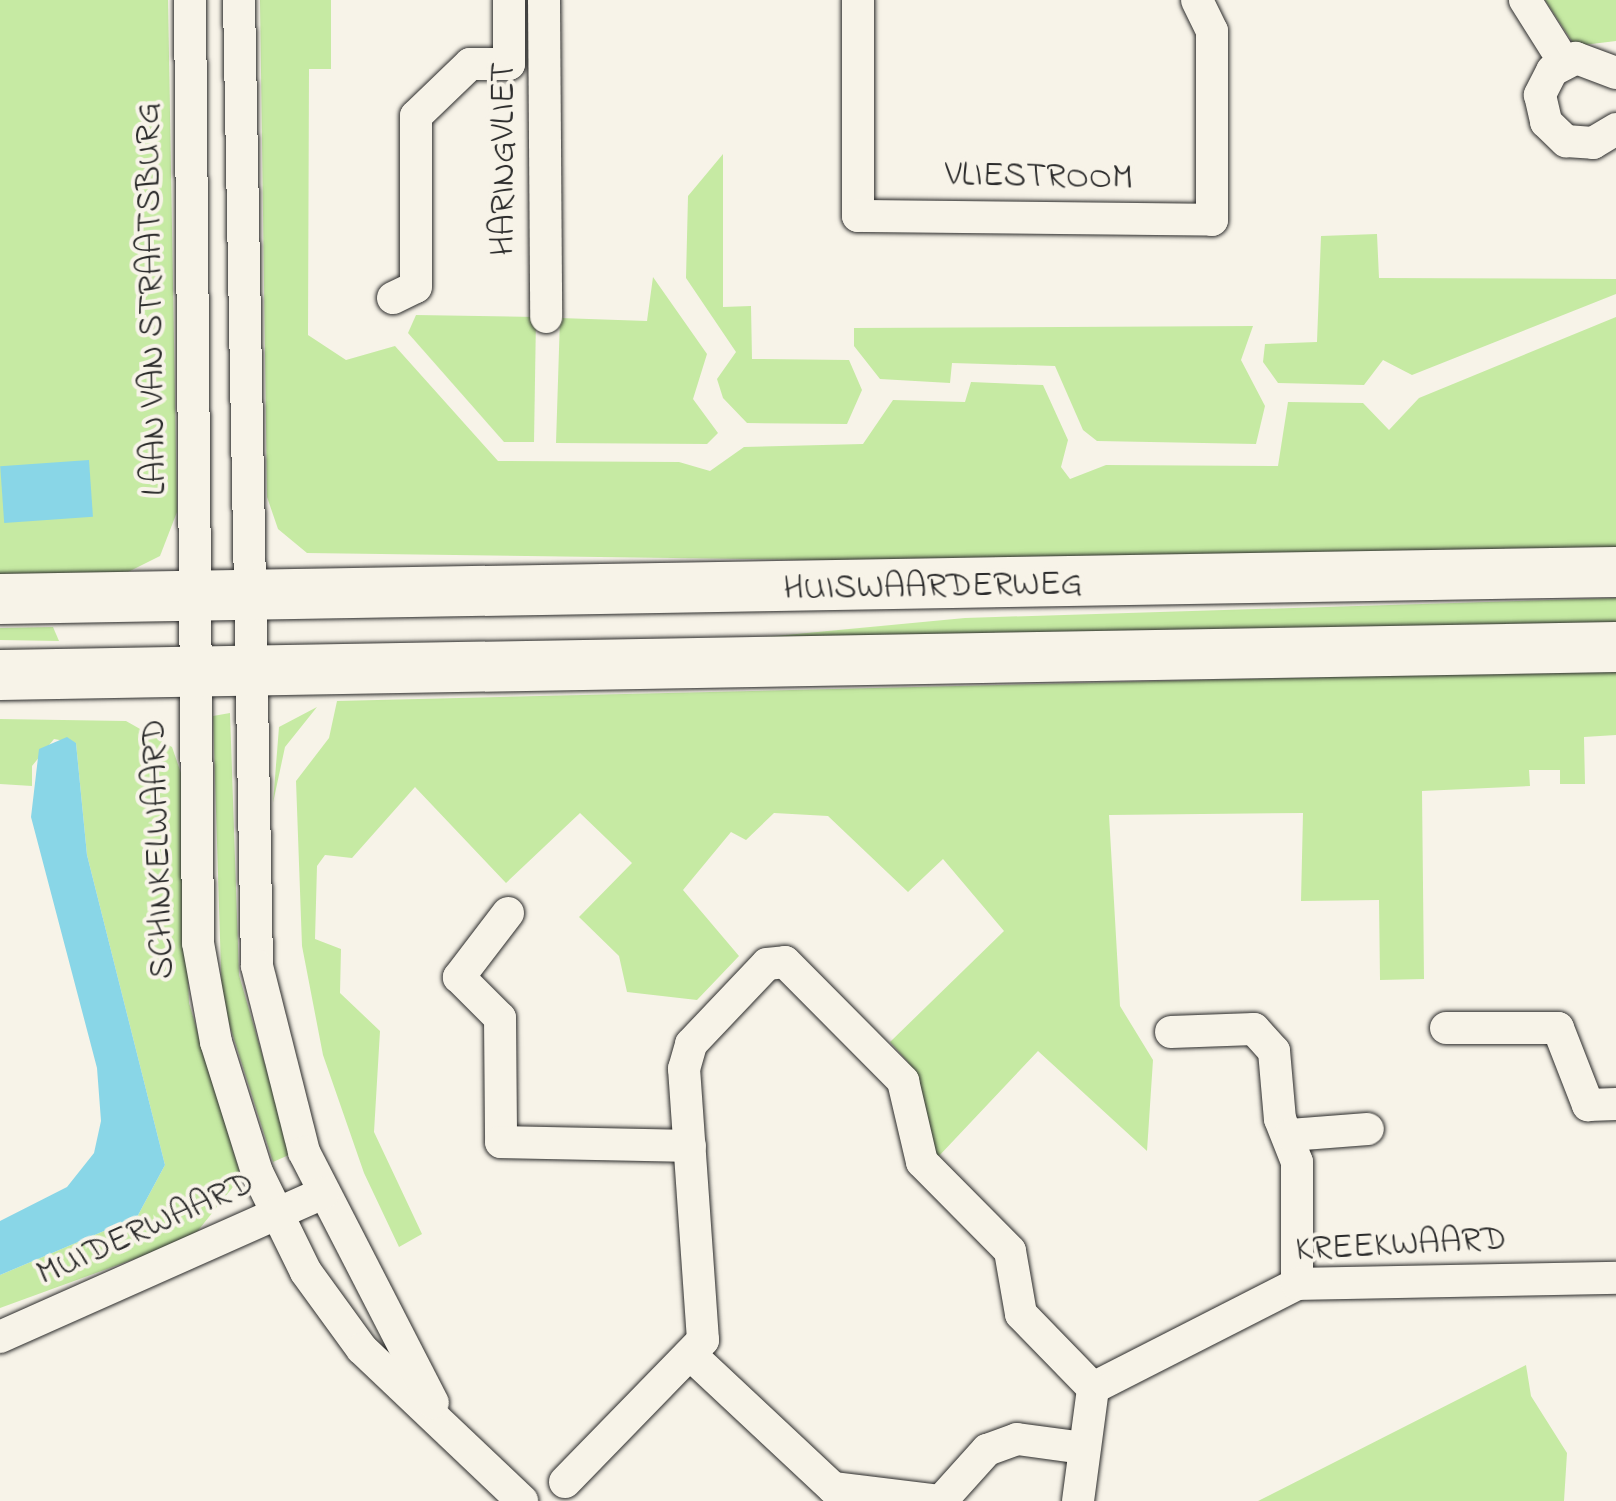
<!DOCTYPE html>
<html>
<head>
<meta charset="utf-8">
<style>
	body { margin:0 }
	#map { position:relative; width:1616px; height:1501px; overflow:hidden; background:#f7f3e8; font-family:"Indie Flower",sans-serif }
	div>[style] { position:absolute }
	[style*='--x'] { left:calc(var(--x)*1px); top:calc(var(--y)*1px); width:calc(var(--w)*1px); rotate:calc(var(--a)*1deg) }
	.green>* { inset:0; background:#c6eaa3 }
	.water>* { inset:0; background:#89d6e7; transform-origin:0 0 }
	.roads { filter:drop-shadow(0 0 2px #2b2b2b) drop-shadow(0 0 2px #2b2b2b) }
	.minor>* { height:32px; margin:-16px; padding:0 16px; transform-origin:16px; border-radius:16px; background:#f7f3e8 }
	.highway>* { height:50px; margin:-25px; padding:0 25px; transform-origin:25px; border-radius:25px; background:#f7f3e8 }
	span { translate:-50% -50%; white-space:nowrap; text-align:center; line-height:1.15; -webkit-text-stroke:8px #f7f3e8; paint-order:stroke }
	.street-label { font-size:35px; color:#2b2b2b }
</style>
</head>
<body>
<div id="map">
	<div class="green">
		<div style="clip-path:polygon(0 0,168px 0,177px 512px,160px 556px,122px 575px,0 578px)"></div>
		<div style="clip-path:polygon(260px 0,331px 0,331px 69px,309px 69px,308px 335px,346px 360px,395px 346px,498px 461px,679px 462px,710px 471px,744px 447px,863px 444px,893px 400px,965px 402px,971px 382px,1043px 385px,1068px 440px,1061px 467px,1070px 479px,1106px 465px,1278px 466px,1288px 402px,1363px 403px,1389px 430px,1419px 398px,1616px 317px,1616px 547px,896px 561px,307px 553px,278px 529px,267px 497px)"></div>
		<div style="clip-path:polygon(1545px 0,1616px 0,1616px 41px,1575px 46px)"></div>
		<div style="clip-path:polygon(723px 154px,723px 307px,751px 306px,752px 359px,849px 360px,862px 390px,847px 424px,747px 423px,723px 398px,717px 379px,736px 352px,686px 278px,688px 196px)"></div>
		<div style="clip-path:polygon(1377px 234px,1379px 278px,1616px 279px,1616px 294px,1412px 375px,1383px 360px,1364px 385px,1278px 383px,1263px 362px,1265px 344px,1317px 342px,1321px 236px)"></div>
		<div style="clip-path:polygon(653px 277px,707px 354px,693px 399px,718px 433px,707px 444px,556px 443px,560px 318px,647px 321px)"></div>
		<div style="clip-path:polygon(416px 315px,536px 317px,534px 442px,504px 442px,408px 333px)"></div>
		<div style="clip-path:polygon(1253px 326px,1241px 360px,1265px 406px,1256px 444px,1097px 441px,1083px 430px,1055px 366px,952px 363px,950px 383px,880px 379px,854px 346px,854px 328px)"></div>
		<div style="clip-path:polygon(1616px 598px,1616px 627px,754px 638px,965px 618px)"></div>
		<div style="clip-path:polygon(53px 627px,59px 641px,0 640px,0 628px)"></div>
		<div style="clip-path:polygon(1616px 670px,1616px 735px,1584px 737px,1585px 784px,1560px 784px,1560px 770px,1529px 770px,1530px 786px,1422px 791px,1424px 979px,1380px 980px,1379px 900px,1301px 901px,1303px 813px,1109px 815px,1120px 1006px,1153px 1060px,1147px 1151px,1038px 1051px,938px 1157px,931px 1150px,908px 1062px,890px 1042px,1004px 931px,943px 859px,908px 892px,828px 816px,774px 813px,746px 840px,731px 832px,683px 890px,739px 956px,697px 1000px,627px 992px,619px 956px,579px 917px,632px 863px,580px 813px,506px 883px,415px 787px,352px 858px,325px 855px,317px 866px,315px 939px,341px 949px,340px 993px,380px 1031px,374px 1132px,422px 1234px,399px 1247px,364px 1173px,323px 1055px,302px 946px,296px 781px,329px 738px,337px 701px)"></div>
		<div style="clip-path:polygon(317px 707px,285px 747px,273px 803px,279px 727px)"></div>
		<div style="clip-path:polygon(230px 713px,239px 975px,291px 1154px,273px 1162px,222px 1001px,213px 716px)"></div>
		<div style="clip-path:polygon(0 719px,126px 721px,172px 747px,181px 773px,189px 1003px,241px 1177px,192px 1238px,0 1308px,0 1275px,137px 1217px,165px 1165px,87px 855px,76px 743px,54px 739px,32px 766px,32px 786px,0 784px)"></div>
		<div style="clip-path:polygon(1526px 1365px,1531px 1396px,1567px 1453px,1564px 1501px,1258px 1501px)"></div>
	</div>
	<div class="water">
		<div style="left:89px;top:460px;width:57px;height:89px;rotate:86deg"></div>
		<div style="clip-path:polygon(67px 737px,76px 743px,87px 855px,165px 1165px,137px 1217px,0 1275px,0 1221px,67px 1187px,94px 1153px,101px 1121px,97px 1068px,31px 817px,39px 749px)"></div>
	</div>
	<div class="roads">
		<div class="minor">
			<div style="--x:190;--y:0;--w:943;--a:89.51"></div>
			<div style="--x:198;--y:943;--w:101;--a:79.7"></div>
			<div style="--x:216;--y:1042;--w:136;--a:72.5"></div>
			<div style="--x:257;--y:1172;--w:111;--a:63.9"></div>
			<div style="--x:306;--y:1272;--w:95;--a:54"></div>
			<div style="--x:362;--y:1349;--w:221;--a:43.5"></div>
			<div style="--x:239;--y:0;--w:966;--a:88.93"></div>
			<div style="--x:257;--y:966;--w:192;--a:75.8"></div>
			<div style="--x:304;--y:1152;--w:282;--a:62.8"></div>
			<div style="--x:544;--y:0;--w:317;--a:89.6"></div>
			<div style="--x:858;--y:0;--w:216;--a:90"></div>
			<div style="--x:858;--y:216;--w:354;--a:0.6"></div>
			<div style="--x:1212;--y:220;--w:189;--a:-90"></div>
			<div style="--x:1212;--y:31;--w:34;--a:-116"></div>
			<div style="--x:1525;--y:0;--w:73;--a:57.8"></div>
			<div style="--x:1616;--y:73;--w:43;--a:-159.4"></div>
			<div style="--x:1576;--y:58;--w:27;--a:152"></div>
			<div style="--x:1552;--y:71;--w:27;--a:117"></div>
			<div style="--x:1540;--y:95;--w:28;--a:77"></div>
			<div style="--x:1546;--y:122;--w:28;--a:44"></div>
			<div style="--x:1566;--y:141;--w:27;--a:4"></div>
			<div style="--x:1593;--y:143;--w:27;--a:-31"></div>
			<div style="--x:393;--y:298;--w:25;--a:-26"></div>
			<div style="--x:416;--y:287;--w:171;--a:-90"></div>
			<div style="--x:416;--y:116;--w:75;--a:-43.9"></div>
			<div style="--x:470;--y:64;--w:39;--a:0"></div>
			<div style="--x:509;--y:64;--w:64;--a:-90"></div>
			<div style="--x:508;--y:913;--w:81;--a:127.4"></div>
			<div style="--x:459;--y:977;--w:58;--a:45"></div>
			<div style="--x:500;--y:1018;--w:124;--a:89.5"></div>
			<div style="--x:501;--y:1142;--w:189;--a:1.2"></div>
			<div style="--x:1446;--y:1028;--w:112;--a:0"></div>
			<div style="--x:1558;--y:1028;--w:83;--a:68.7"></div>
			<div style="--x:1588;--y:1105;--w:28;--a:-2"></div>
			<div style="--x:1171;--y:1032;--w:83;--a:-2.1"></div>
			<div style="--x:1254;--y:1029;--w:30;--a:48"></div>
			<div style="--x:1274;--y:1051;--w:68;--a:85"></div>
			<div style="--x:1280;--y:1119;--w:46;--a:68.4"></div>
			<div style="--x:1297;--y:1162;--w:122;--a:90"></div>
			<div style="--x:1290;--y:1135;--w:78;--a:-4.4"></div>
			<div style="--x:0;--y:1337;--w:354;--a:-24"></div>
			<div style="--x:692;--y:1356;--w:193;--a:43.1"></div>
			<div style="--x:833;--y:1488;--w:109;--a:6.9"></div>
			<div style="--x:941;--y:1501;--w:69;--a:-48"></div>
			<div style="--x:987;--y:1450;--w:32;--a:-20"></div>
			<div style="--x:1017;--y:1439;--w:68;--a:7.7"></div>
			<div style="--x:1093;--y:1388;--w:229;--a:-27"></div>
			<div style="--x:1297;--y:1284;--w:319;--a:-1.1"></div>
			<div style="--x:565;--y:1482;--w:198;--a:-45.8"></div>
			<div style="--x:703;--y:1340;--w:272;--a:-94"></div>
			<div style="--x:684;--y:1069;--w:26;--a:-74"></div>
			<div style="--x:691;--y:1044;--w:110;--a:-46.5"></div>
			<div style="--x:767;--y:964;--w:18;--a:-6"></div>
			<div style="--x:785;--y:962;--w:168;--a:45.2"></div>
			<div style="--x:903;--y:1081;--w:83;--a:76.8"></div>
			<div style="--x:922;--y:1162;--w:125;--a:45.3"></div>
			<div style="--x:1010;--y:1251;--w:64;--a:80.1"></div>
			<div style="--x:1021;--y:1314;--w:103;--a:45.8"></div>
			<div style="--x:1078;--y:1501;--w:114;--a:-82.4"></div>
		</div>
		<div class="highway">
			<div style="--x:0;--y:599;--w:1616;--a:-0.96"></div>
			<div style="--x:0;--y:675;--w:1616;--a:-0.99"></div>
		</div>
	</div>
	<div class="street-label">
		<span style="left:505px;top:159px;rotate:-90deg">HARINGVLIET</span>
		<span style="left:1039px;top:178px;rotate:1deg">VLIESTROOM</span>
		<span style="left:153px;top:299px;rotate:-91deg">LAAN VAN STRAATSBURG</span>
		<span style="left:933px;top:588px;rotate:-1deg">HUISWAARDERWEG</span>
		<span style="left:160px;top:849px;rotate:-92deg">SCHINKELWAARD</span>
		<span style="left:146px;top:1230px;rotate:-24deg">MUIDERWAARD</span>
		<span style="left:1401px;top:1246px;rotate:-3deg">KREEKWAARD</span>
	</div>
</div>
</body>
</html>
